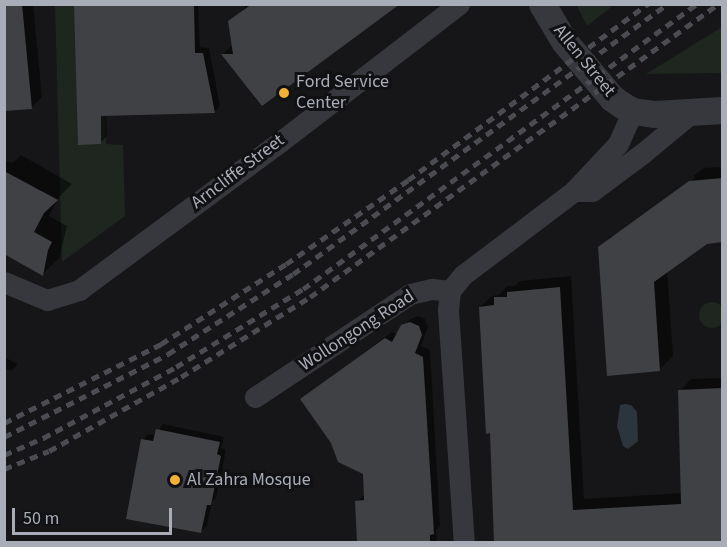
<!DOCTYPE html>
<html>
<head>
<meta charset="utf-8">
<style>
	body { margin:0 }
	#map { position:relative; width:727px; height:547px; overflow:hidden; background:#161618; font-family:"Source Sans 3",sans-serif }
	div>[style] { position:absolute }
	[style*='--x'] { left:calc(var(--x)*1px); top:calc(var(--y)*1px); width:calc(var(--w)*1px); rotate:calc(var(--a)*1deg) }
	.green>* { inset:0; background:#1e261f }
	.round { border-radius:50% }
	.water>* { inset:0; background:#2c353c }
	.shadow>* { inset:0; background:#0007 }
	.building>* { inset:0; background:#404145 }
	.minor>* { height:21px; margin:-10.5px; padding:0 10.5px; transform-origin:10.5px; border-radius:10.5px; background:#37383d }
	.tertiary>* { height:27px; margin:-13.5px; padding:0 13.5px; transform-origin:13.5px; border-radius:13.5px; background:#37383d }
	.rail>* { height:4.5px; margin-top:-2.25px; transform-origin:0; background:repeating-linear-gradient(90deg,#4a4c52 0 8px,transparent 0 14px) }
	.dots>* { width:16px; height:16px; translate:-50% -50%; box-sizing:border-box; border:3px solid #111113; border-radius:50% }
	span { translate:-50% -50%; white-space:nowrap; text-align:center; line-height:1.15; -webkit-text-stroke:6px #111113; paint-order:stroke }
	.street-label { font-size:18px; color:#a8adb8 }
	.poi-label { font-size:18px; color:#a8adb8 }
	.left { translate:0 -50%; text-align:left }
	.frame { position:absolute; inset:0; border:6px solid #a8adb8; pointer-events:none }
	.scale { position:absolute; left:12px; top:508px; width:160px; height:27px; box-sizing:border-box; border:3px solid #a8adb8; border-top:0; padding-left:8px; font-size:18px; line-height:21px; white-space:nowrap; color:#a8adb8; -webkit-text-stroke:4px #111113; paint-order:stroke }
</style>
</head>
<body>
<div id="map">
	<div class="green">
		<div style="clip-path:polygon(576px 4px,614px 4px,614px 5px,587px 26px)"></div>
		<div style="clip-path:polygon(55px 5px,103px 5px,106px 144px,123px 145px,125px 216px,62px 262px)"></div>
		<div style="clip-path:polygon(722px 27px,722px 73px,646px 74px)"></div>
		<div class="round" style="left:699px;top:302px;width:26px;height:26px"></div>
	</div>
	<div class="water">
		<div style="clip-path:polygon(625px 404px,631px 405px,637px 412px,638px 441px,628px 449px,623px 446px,617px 426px,620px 405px)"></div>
	</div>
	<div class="shadow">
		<div style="clip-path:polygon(4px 4px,33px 4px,42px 97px,31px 108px)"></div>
		<div style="clip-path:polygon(76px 4px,198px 4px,200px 47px,209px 48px,220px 106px,214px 112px,106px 114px,107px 136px,101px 142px)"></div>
		<div style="clip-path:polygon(242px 4px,398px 4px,262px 104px,223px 54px,233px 44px,230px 22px,245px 8px)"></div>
		<div style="clip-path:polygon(21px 155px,72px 184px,59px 197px,49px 216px,67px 226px,59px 258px,43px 274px,4px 253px,4px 160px,13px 163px)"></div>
		<div style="clip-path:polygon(722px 167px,722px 240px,706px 242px,667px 270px,673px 356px,659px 370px,599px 248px,611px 236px,611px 239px,695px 178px,694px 175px,612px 235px,704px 168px)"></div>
		<div style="clip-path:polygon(571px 276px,584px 499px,682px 493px,680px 391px,691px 379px,722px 378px,722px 542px,495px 542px,492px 432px,480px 307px,492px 296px,499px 295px,507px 286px,515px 286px,520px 281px)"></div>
		<div style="clip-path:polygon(418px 316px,425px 319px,428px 327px,421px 346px,430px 350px,440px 526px,436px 530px,437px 542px,359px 542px,357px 502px,364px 495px,364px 473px,309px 393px,392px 332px,398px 335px,410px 319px)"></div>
		<div style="clip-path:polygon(4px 357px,18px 364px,11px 371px,4px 368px)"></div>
		<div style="clip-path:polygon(163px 424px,224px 437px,221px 448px,226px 450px,216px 498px,212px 502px,207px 526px,201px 531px,143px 440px,148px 434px,156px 435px)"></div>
	</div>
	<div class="building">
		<div style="clip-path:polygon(4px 4px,22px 4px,32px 109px,4px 111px)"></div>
		<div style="clip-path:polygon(74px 4px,194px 4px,195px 53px,203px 53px,215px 113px,101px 116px,101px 144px,78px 145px)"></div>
		<div style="clip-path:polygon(252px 4px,400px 4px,262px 106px,221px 54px,233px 54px,228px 21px)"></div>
		<div style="clip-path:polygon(4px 171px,58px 200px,44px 213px,34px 232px,52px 242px,48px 250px,43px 276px,4px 254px)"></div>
		<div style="clip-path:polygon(723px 178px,723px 242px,707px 244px,654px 282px,660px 371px,607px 376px,598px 247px,689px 181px)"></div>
		<div style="clip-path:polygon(560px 287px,573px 510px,681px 504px,678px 390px,723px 388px,723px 543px,494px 543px,490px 433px,486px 434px,479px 307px,494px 305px,494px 297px,507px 297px,507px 292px)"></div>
		<div style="clip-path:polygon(410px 322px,419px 326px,422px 335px,415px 353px,423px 357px,434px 534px,430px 535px,430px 543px,357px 543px,355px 501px,364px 500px,363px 474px,338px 462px,331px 443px,300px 399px,385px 338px,392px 342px,401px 325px)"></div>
		<div style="clip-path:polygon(156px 429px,220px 442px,217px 454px,221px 456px,211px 505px,207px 505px,201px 533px,126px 519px,141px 439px,153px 441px)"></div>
	</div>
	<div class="minor">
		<div style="--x:574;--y:191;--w:18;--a:0"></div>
		<div style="--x:592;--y:191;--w:64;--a:-36.7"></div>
		<div style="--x:643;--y:153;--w:62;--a:-39.8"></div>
		<div style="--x:4;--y:282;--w:47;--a:22.7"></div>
		<div style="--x:47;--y:300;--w:34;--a:-17"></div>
		<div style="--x:79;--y:290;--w:245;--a:-36.4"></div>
		<div style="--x:276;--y:145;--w:231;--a:-37.6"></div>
		<div style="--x:450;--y:291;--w:19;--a:96"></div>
		<div style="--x:448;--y:310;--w:233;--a:86.1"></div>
		<div style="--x:255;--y:397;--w:186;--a:-33.6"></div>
		<div style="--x:410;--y:294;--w:23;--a:-13"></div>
		<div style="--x:432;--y:289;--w:18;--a:6"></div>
		<div style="--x:450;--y:291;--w:21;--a:-51"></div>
		<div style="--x:463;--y:275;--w:139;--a:-37.1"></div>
		<div style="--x:574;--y:191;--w:64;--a:-46.9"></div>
		<div style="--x:618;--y:144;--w:36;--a:-66"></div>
	</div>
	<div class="tertiary">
		<div style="--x:542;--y:4;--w:43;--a:59.3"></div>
		<div style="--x:564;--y:41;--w:75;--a:49.9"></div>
		<div style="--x:612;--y:98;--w:12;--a:35"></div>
		<div style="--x:622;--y:105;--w:13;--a:29"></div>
		<div style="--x:633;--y:111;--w:22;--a:8"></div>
		<div style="--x:655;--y:114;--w:67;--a:-3.4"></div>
	</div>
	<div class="rail">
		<div style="--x:4;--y:423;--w:176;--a:-26.7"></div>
		<div style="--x:161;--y:344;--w:148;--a:-32.6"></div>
		<div style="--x:286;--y:264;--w:148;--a:-34.5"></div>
		<div style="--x:408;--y:180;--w:298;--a:-36.3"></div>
		<div style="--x:4;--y:437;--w:184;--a:-26.8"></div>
		<div style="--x:168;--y:354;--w:148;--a:-32.6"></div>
		<div style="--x:293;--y:274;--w:462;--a:-35.8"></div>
		<div style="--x:4;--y:455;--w:43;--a:-23.6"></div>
		<div style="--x:43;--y:438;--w:151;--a:-28.1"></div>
		<div style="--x:176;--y:367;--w:149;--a:-31.6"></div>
		<div style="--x:303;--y:289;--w:485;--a:-35.9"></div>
		<div style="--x:4;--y:469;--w:48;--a:-21.8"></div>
		<div style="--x:49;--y:451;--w:151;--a:-29.3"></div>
		<div style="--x:181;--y:377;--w:152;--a:-31.8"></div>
		<div style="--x:310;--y:297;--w:502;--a:-35.68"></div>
	</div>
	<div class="dots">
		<div style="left:284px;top:93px;background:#f2b134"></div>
		<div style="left:175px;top:480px;background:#f2b134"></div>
	</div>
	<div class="street-label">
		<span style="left:584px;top:61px;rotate:51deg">Allen Street</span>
		<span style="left:238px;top:172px;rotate:-37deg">Arncliffe Street</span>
		<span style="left:357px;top:331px;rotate:-33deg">Wollongong Road</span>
	</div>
	<div class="poi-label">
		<span class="left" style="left:296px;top:93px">Ford Service<br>Center</span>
		<span class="left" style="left:187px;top:480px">Al Zahra Mosque</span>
	</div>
	<div class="frame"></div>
	<div class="scale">50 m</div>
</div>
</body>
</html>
